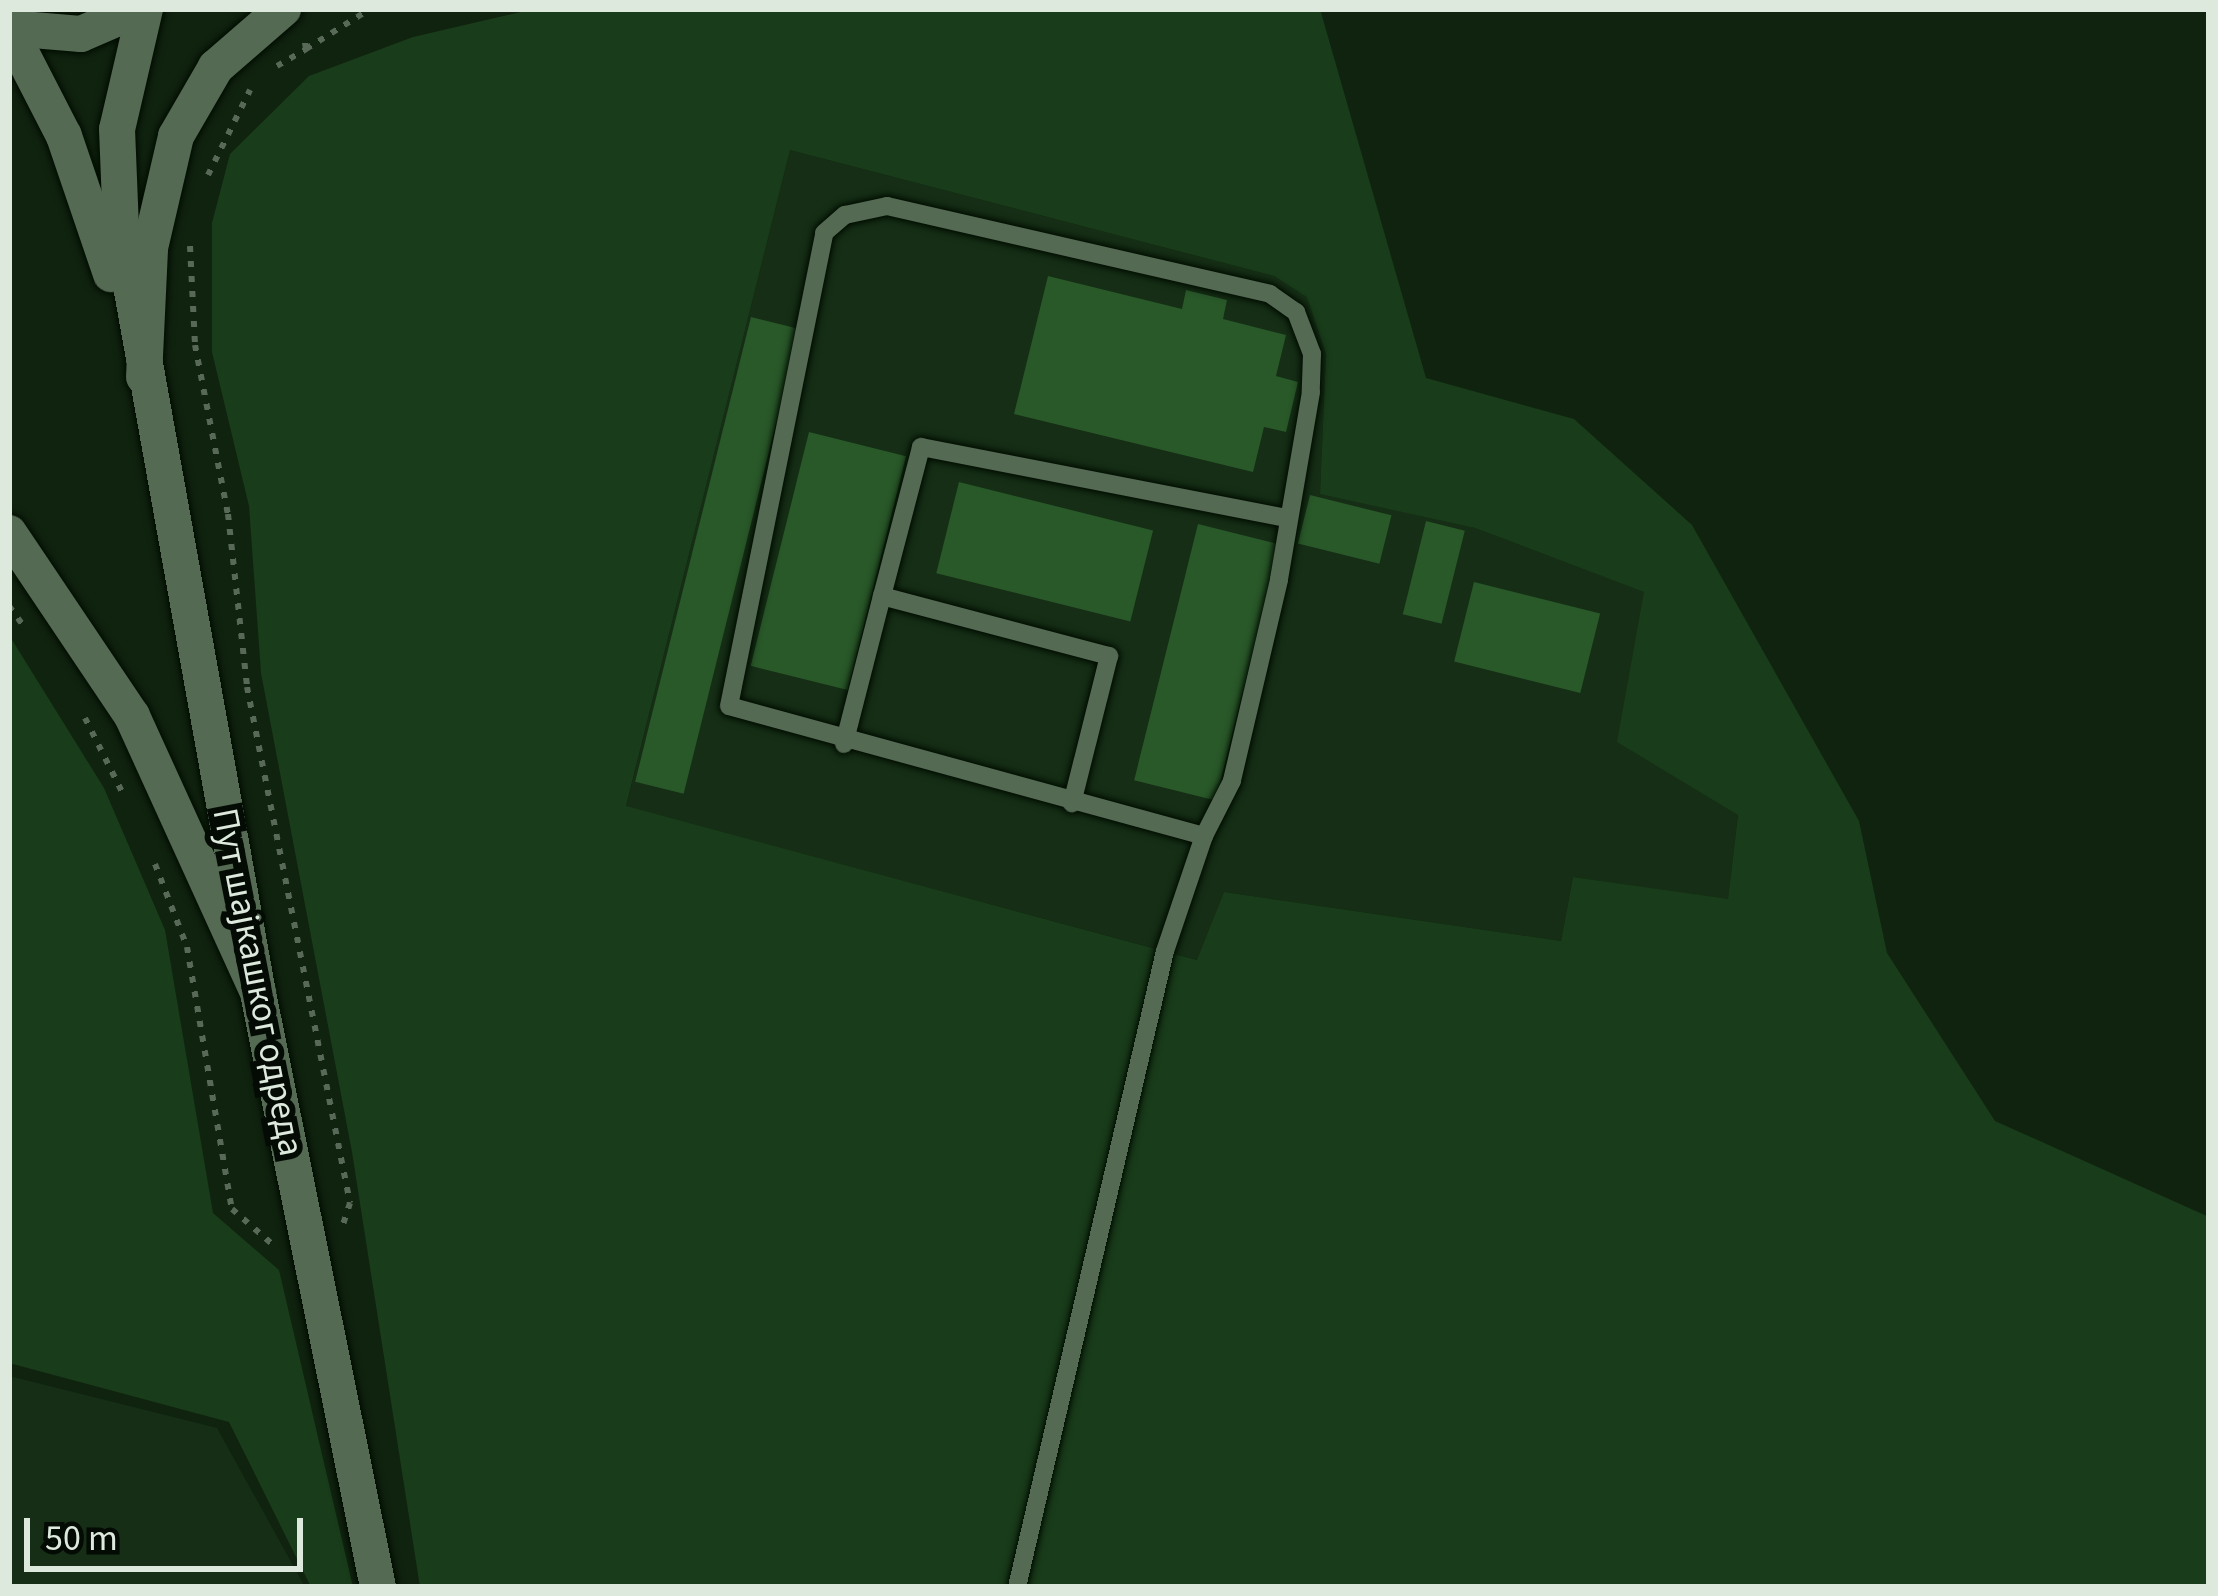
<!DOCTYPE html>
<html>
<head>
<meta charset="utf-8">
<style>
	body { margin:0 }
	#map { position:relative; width:2218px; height:1596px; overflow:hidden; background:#10230f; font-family:"Source Sans 3",sans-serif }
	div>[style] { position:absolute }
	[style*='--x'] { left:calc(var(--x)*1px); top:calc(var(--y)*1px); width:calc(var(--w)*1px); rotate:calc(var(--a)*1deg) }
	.built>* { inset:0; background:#152e15 }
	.green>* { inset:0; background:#193c1a }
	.building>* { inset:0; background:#295829; transform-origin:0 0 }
	.path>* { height:6px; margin-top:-3px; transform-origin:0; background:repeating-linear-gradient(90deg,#586958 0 6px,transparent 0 15px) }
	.roads { filter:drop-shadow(0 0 3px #000c00) drop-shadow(0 0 3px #000c00) }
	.service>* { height:18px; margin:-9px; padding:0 9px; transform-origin:9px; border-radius:9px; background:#546a53 }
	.tertiary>* { height:36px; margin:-18px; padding:0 18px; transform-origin:18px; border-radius:18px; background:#546a53 }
	.secondary>* { height:36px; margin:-18px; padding:0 18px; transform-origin:18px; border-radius:18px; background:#546a53 }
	span { translate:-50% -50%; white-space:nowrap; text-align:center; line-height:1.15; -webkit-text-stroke:12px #040a04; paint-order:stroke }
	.street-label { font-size:36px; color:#dce9dc }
	.frame { position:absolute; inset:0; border:12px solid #dce9dc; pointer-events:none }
	.scale { position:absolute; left:24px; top:1518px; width:279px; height:54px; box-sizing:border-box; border:6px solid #dce9dc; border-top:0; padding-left:15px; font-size:36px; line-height:42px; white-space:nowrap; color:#dce9dc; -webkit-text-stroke:9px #040a04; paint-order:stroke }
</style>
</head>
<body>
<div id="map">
	<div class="built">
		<div style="clip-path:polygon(790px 150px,1274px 276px,1308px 297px,1326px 354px,1320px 493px,1475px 528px,1645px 592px,1618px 742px,1738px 814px,1728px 900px,1573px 877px,1561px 941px,1224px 892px,1198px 960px,626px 807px)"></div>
		<div style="clip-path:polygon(9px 1376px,217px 1428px,305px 1587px,9px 1587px)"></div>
	</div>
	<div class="green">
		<div style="clip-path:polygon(evenodd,534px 9px,1320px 9px,1426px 378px,1574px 419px,1692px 525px,1859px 821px,1887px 953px,1995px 1121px,2209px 1217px,2209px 1587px,420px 1587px,352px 1152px,261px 673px,249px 506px,212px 352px,212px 223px,230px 154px,309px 76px,413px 37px,534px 9px,790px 150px,1274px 276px,1307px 297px,1326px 354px,1320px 494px,1475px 528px,1644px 592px,1617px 742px,1738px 815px,1728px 899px,1573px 877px,1561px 941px,1224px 892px,1197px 960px,626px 806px,790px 150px)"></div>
		<div style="clip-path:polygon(9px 635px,104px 788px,165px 930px,213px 1213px,279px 1270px,353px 1587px,311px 1587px,229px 1422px,9px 1363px)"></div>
	</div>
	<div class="building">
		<div style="clip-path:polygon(1048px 276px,1182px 309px,1186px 290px,1227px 300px,1223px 319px,1286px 335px,1276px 376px,1298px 382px,1286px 432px,1264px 427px,1253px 472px,1014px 414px)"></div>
		<div style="left:751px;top:317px;width:50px;height:479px;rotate:14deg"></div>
		<div style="left:809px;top:432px;width:100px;height:241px;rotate:14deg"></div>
		<div style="left:959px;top:482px;width:200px;height:94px;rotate:14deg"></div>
		<div style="left:1310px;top:495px;width:84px;height:50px;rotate:14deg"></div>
		<div style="left:1426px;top:521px;width:40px;height:96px;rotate:14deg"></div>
		<div style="left:1198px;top:524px;width:84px;height:264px;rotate:14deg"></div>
		<div style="left:1474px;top:582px;width:130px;height:82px;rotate:14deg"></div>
	</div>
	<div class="path">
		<div style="--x:306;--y:49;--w:75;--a:-32"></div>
		<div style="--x:277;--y:66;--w:34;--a:-30"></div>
		<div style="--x:306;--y:49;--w:13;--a:-99"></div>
		<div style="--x:208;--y:175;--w:95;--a:-63.7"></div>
		<div style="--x:190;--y:246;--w:99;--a:87.1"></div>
		<div style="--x:195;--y:345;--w:172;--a:79"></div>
		<div style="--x:228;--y:514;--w:174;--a:83.7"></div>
		<div style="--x:247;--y:687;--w:526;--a:78.71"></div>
		<div style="--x:350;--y:1203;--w:23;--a:108"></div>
		<div style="--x:9;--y:606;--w:26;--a:54"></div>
		<div style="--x:85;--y:718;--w:83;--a:63.4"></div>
		<div style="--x:155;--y:864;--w:89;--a:68.9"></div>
		<div style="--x:187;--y:947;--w:266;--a:80.3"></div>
		<div style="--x:232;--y:1209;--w:52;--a:41.1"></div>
	</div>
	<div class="roads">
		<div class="service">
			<div style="--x:887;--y:206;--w:393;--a:12.9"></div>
			<div style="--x:1270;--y:294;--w:32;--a:35"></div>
			<div style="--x:1296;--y:312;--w:45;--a:69.1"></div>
			<div style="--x:1312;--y:354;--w:38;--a:92"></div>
			<div style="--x:1311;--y:392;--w:191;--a:99.7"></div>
			<div style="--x:1279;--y:580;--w:206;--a:103.2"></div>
			<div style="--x:1232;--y:781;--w:62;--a:117"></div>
			<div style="--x:1204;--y:836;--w:492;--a:-164.7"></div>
			<div style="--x:729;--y:706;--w:482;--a:-78.6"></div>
			<div style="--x:824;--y:233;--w:28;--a:-41"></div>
			<div style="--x:845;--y:215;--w:43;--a:-12.1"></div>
			<div style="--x:882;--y:596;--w:154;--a:-75.3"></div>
			<div style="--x:921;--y:447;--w:373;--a:11"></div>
			<div style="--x:844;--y:744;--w:153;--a:-75.6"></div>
			<div style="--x:882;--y:596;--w:235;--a:14.8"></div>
			<div style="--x:1109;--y:656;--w:152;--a:104.1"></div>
			<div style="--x:1017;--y:1587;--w:653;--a:-76.9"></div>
			<div style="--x:1165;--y:951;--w:121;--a:-71.3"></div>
		</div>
		<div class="tertiary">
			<div style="--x:145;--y:9;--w:123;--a:103.1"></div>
			<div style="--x:117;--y:129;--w:101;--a:87.7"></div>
			<div style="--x:121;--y:230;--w:775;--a:79.82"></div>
			<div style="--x:258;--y:993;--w:606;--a:78.58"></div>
			<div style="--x:9;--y:29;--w:120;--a:62.8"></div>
			<div style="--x:64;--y:136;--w:146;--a:71.2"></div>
		</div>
		<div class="secondary">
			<div style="--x:9;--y:28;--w:72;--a:4.8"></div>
			<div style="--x:81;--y:34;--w:63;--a:-23.3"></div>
			<div style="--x:144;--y:377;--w:129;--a:-87.3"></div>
			<div style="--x:150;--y:248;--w:115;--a:-76.9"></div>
			<div style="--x:176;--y:136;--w:80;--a:-59.9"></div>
			<div style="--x:216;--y:67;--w:89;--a:-40.9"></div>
			<div style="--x:9;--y:533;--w:220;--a:56.1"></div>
			<div style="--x:132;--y:716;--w:304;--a:65.5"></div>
		</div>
	</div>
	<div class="street-label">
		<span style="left:258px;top:982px;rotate:79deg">Пут шајкашког одреда</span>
	</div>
	<div class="frame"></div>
	<div class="scale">50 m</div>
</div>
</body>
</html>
